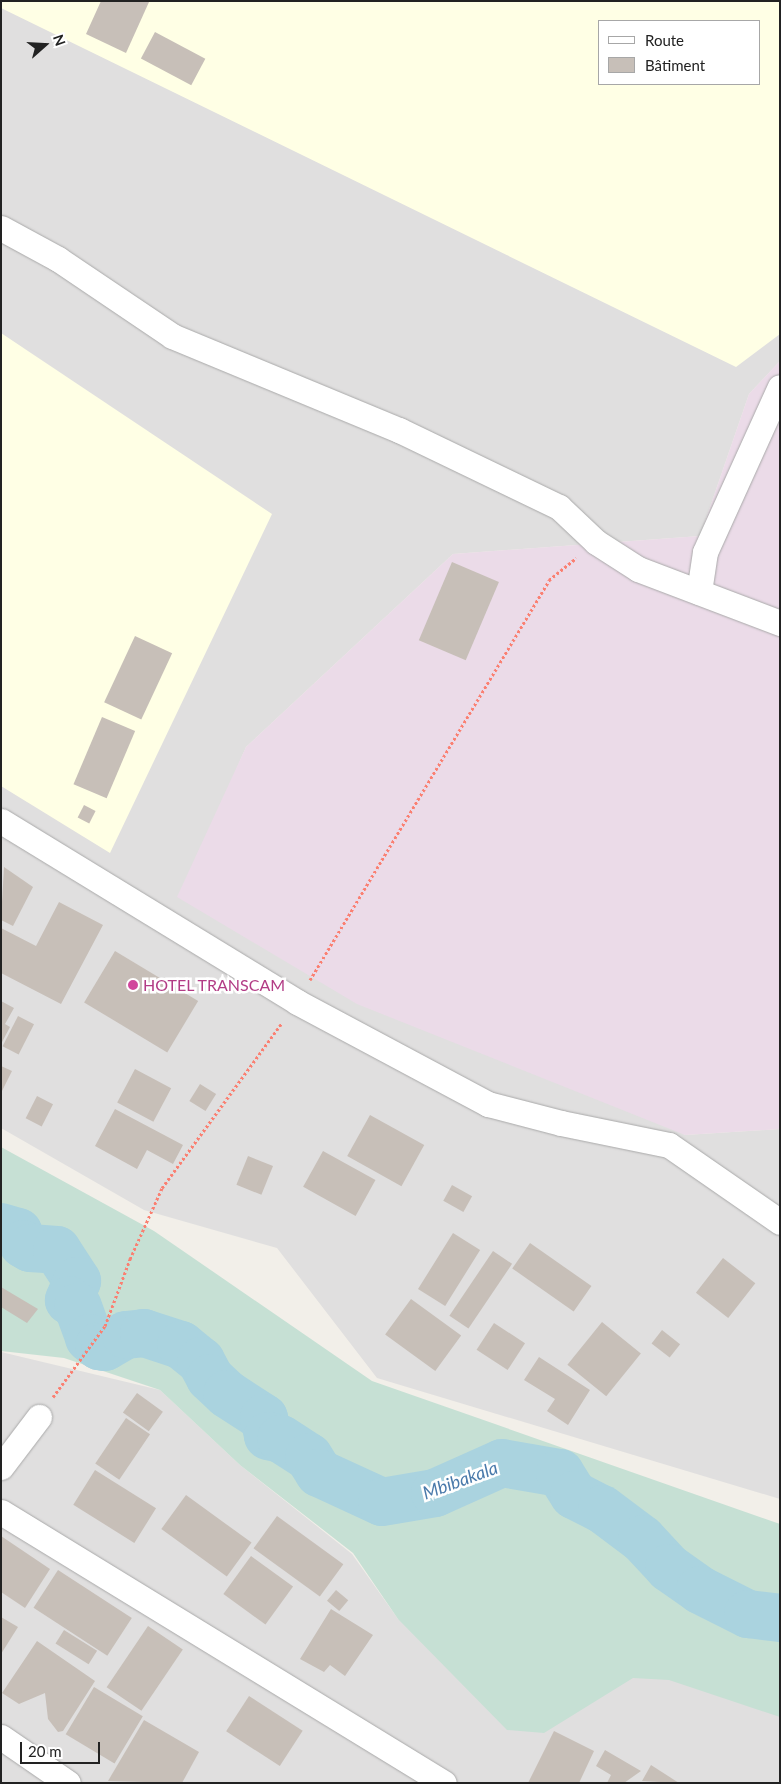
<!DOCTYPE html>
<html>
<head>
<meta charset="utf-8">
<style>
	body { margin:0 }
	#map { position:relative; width:781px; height:1784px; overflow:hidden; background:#f2efe9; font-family:Lato,sans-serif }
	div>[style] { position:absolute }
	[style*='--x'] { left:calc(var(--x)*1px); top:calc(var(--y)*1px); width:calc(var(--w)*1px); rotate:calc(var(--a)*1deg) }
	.residential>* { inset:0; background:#e0dfdf }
	.industrial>* { inset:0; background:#ebdbe8 }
	.education>* { inset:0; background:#ffffe5 }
	.wetland>* { inset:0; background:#c6e0d4 }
	.river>* { height:48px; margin:-24px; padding:0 24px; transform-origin:24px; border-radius:24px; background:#aad3df }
	.building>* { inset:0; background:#c7bfb8; transform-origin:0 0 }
	.path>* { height:3px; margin-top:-1.5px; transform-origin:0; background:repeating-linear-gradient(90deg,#fa8072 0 2.5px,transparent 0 5px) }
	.roads { filter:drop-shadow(0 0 1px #a9a9a9) drop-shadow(0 0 1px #a9a9a9) }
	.minor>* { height:25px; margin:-12.5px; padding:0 12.5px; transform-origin:12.5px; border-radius:12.5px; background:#fff }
	.dots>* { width:14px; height:14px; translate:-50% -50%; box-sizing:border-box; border:2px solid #fff; border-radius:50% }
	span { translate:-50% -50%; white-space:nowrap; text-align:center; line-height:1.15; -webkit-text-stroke:5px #fff; paint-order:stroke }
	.hotel-label { font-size:16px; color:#b23c85 }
	.left { translate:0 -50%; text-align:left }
	.water-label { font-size:18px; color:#4a7aab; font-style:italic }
	.frame { position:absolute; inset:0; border:2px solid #222; pointer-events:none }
	.legend { position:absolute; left:598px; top:20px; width:162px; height:65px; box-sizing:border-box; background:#fff; border:1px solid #a7a7a7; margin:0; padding:6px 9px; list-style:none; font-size:15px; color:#222 }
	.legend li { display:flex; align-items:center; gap:10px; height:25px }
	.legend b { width:25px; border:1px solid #a7a7a7 }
	.north { position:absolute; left:20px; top:20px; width:50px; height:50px; -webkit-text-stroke:4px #fff; paint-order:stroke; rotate:71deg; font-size:14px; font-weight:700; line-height:20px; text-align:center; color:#222 }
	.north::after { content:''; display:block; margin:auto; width:18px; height:22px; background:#222; clip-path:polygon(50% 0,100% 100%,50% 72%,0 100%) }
	.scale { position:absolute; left:20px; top:1742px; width:80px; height:22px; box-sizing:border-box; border:2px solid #222; border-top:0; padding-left:6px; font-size:15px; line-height:18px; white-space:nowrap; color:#222; -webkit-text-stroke:4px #fff; paint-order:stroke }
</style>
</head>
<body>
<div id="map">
	<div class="residential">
		<div style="clip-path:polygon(evenodd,1px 1px,780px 1px,780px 361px,749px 394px,700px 536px,453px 554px,246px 747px,214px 821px,685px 1135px,780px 1129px,780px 1499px,377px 1378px,277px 1248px,144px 1210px,1px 1128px,1px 1px,600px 21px,760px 21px,760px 84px,600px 84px,600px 21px)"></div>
		<div style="clip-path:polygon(1px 1352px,160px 1390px,240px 1465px,352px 1554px,398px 1619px,650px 1669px,780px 1707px,780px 1783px,1px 1783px)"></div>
	</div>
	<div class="industrial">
		<div style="clip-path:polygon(780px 361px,780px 1129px,685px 1135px,357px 1004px,177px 897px,246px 747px,453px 554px,700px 536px,749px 394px)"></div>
	</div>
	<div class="education">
		<div style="clip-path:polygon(evenodd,1px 1px,780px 1px,780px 334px,736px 367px,1px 8px,1px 1px,600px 21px,760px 21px,760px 84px,600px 84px,600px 21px)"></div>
		<div style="clip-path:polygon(1px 333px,272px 514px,110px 853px,1px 786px)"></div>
	</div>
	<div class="wetland">
		<div style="clip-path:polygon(1px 1147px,154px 1231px,372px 1381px,780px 1524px,780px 1717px,669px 1680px,633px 1678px,544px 1733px,507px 1730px,398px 1619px,353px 1553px,240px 1465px,160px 1390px,64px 1358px,1px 1351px)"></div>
	</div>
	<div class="river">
		<div style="--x:1;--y:1227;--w:18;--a:16"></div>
		<div style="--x:18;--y:1232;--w:13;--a:67"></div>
		<div style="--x:23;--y:1244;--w:8;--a:30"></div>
		<div style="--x:30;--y:1248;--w:27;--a:4"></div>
		<div style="--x:57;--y:1250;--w:37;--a:57"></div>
		<div style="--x:77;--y:1281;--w:21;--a:113"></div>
		<div style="--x:69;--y:1300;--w:11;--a:38"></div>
		<div style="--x:78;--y:1307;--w:33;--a:70"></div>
		<div style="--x:89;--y:1338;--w:13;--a:39"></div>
		<div style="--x:99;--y:1346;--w:6;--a:9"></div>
		<div style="--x:105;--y:1347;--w:24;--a:-30"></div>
		<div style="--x:126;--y:1335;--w:18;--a:-6"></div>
		<div style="--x:144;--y:1333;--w:39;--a:18"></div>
		<div style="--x:181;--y:1345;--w:26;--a:39"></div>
		<div style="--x:201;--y:1361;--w:19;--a:62"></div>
		<div style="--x:210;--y:1378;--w:23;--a:43"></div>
		<div style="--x:227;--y:1394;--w:44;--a:33"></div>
		<div style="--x:264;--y:1418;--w:18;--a:77"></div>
		<div style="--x:268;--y:1436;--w:13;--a:13"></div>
		<div style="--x:281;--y:1439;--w:33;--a:33"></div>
		<div style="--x:309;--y:1457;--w:19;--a:58"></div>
		<div style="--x:319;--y:1473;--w:69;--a:24.7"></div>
		<div style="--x:382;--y:1502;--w:54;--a:-9.6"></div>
		<div style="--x:435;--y:1493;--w:73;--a:-24.1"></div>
		<div style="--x:502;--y:1463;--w:59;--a:9.8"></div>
		<div style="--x:560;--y:1473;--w:26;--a:58"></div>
		<div style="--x:574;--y:1495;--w:31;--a:27"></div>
		<div style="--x:602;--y:1509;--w:50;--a:36.9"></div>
		<div style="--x:642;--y:1539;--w:40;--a:47"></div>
		<div style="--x:669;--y:1568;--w:38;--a:35"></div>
		<div style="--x:700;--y:1590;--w:54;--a:26.6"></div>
		<div style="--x:748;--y:1614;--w:32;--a:7"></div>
	</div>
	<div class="building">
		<div style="clip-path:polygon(101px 1px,149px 2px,126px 53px,86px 34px)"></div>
		<div style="left:155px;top:32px;width:57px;height:30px;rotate:28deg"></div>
		<div style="left:452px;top:562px;width:51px;height:85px;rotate:23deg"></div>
		<div style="left:135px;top:636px;width:41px;height:73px;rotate:25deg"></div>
		<div style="left:102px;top:717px;width:36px;height:73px;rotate:23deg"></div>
		<div style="left:84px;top:805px;width:13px;height:14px;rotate:27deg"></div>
		<div style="clip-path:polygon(4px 867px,33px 887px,13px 926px,1px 920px)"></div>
		<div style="clip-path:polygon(59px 902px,103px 925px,61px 1004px,1px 973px,1px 928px,36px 946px)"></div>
		<div style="left:115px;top:951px;width:97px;height:60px;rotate:31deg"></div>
		<div style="clip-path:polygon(1px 1001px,14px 1008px,5px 1024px,10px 1027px,1px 1044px)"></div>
		<div style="left:18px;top:1016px;width:18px;height:34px;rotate:27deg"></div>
		<div style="clip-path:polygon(1px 1066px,12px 1071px,1px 1093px)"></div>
		<div style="left:135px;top:1069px;width:41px;height:38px;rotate:28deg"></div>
		<div style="left:200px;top:1084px;width:19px;height:20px;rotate:32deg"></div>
		<div style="left:37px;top:1096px;width:18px;height:25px;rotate:27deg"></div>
		<div style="clip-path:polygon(115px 1109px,183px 1145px,173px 1164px,147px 1150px,137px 1169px,95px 1146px)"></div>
		<div style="left:370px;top:1115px;width:62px;height:47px;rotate:29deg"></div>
		<div style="left:323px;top:1151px;width:60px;height:41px;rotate:29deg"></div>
		<div style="left:248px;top:1156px;width:27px;height:31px;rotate:22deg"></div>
		<div style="left:452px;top:1185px;width:23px;height:18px;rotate:29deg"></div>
		<div style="left:453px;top:1233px;width:32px;height:66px;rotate:32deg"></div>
		<div style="left:530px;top:1243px;width:75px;height:31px;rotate:35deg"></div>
		<div style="left:493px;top:1251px;width:23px;height:78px;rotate:34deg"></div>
		<div style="left:723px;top:1258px;width:41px;height:44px;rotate:38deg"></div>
		<div style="clip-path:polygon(1px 1287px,38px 1309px,27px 1323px,1px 1307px)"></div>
		<div style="left:411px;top:1299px;width:62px;height:44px;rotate:36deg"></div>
		<div style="left:602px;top:1322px;width:50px;height:55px;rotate:39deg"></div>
		<div style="left:494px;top:1323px;width:37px;height:32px;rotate:33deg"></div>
		<div style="left:662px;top:1330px;width:23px;height:17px;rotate:38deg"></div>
		<div style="clip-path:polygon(539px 1357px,590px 1390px,568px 1425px,547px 1411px,555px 1399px,524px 1380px)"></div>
		<div style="left:137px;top:1393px;width:32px;height:24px;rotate:36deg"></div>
		<div style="left:126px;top:1418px;width:29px;height:55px;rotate:34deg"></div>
		<div style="left:95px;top:1470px;width:72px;height:41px;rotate:32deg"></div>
		<div style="left:186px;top:1495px;width:81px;height:42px;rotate:36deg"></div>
		<div style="left:277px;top:1516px;width:82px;height:40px;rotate:36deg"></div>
		<div style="clip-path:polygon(1px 1536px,50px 1569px,25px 1608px,1px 1592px)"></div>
		<div style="left:251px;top:1556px;width:52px;height:47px;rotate:36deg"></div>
		<div style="left:58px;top:1570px;width:88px;height:45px;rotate:33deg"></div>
		<div style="left:336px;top:1590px;width:16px;height:14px;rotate:40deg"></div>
		<div style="clip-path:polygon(331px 1609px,373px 1635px,345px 1676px,330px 1665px,324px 1672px,300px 1659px)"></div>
		<div style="clip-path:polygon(1px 1617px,18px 1627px,1px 1654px)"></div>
		<div style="left:148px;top:1626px;width:42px;height:74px;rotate:34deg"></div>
		<div style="left:64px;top:1630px;width:39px;height:16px;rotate:32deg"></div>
		<div style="clip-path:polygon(37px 1641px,95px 1681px,63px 1731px,58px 1732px,48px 1719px,45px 1693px,19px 1704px,2px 1693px)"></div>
		<div style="left:94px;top:1687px;width:57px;height:55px;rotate:31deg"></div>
		<div style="left:249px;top:1696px;width:64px;height:42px;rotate:33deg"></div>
		<div style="clip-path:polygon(144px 1720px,199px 1752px,182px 1783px,108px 1781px)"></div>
		<div style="clip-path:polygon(554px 1731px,594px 1751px,579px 1783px,528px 1783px)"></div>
		<div style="clip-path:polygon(605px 1750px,641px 1771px,624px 1783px,607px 1783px,611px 1775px,596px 1766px)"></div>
		<div style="clip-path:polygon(651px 1765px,679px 1783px,642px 1781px)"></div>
	</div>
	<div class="path">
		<div style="--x:310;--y:980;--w:466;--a:-59.1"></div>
		<div style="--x:549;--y:580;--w:35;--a:-39"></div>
		<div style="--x:53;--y:1397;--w:88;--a:-53.8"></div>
		<div style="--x:105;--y:1326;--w:72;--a:-69.5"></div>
		<div style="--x:130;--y:1259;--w:78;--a:-65.7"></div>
		<div style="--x:162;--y:1188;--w:204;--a:-54"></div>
	</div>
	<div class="roads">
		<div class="minor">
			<div style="--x:1;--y:228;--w:65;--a:28.5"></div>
			<div style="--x:58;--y:259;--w:138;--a:34"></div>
			<div style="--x:172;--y:336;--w:246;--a:22.5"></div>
			<div style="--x:399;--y:430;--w:178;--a:25.7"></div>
			<div style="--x:559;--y:507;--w:51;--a:43.4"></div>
			<div style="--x:596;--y:542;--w:50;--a:32.7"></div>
			<div style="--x:638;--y:569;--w:152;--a:20.8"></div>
			<div style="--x:699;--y:592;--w:40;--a:-81.5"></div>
			<div style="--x:705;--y:552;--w:181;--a:-65.6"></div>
			<div style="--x:1;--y:821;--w:347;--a:31.4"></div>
			<div style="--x:297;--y:1002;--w:217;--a:28.1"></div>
			<div style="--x:488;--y:1104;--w:75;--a:14.6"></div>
			<div style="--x:561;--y:1123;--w:110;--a:11.5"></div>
			<div style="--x:669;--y:1145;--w:135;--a:34.7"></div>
			<div style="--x:1;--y:1467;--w:63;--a:-52.8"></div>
			<div style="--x:1;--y:1512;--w:519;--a:31.46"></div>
			<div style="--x:1;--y:1737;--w:81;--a:34.5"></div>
		</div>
	</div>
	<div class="dots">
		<div style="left:133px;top:985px;background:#d1479c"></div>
	</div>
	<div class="hotel-label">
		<span class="left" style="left:143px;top:985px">HOTEL TRANSCAM</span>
	</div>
	<div class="water-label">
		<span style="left:460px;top:1480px;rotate:-20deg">Mbibakala</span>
	</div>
	<div class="frame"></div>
	<ul class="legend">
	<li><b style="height:6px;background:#fff"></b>Route</li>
	<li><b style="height:14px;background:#c7bfb8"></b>Bâtiment</li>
	</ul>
	<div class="north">N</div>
	<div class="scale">20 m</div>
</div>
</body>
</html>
